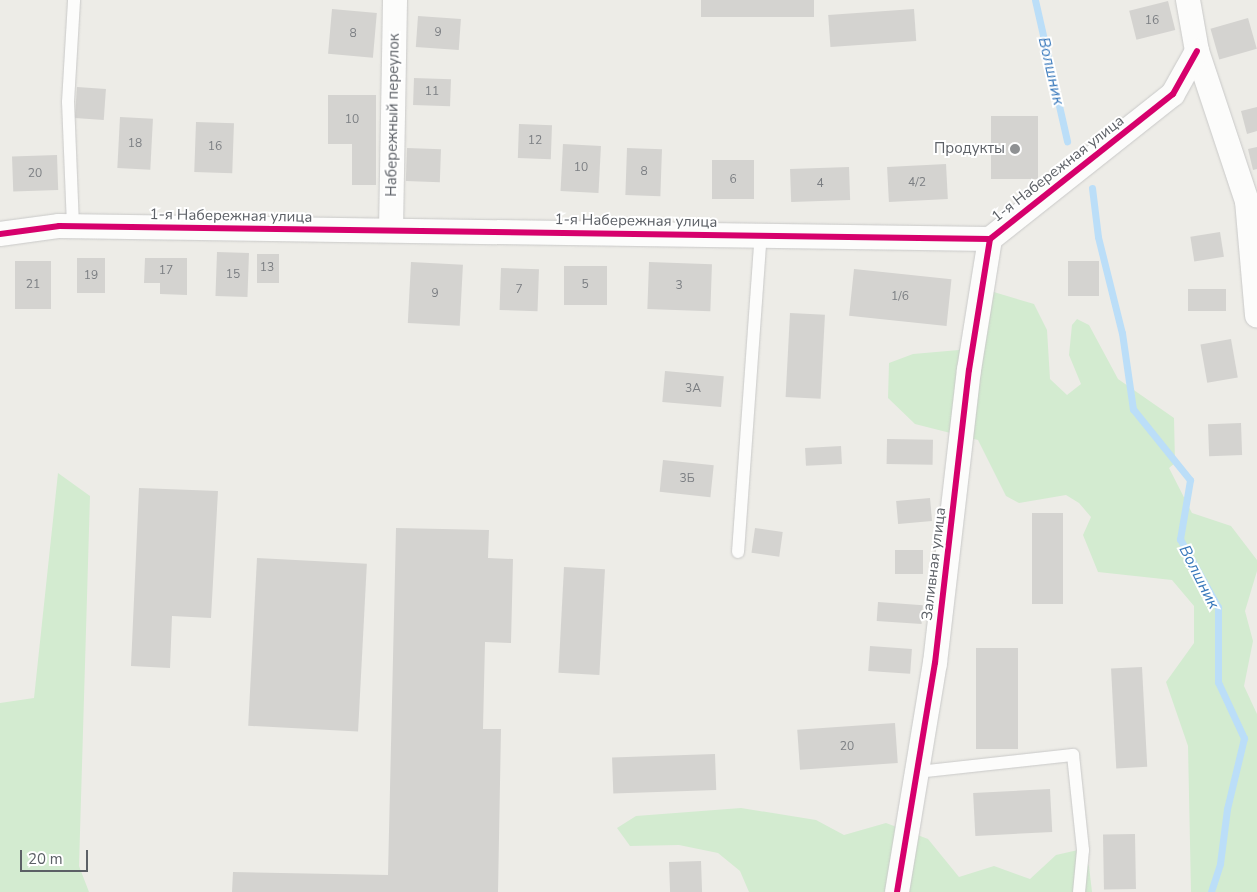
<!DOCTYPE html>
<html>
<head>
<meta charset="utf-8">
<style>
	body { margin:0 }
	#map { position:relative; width:1257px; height:892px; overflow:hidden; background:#edece7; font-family:"Nunito Sans",sans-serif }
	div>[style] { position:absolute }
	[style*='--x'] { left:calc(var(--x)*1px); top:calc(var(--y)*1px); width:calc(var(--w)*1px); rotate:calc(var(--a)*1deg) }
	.green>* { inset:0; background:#d3ebd0 }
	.stream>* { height:7px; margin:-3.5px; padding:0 3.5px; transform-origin:3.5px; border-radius:3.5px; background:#bbdef8 }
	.building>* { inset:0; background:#d4d3d0; transform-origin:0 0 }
	.roads { filter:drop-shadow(0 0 1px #c9c9c8) drop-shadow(0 0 1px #c9c9c8) }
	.lane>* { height:12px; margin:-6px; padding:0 6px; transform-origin:6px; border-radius:6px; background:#fcfcfb }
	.street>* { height:24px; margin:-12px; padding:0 12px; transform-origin:12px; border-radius:12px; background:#fcfcfb }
	.cycleway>* { height:6px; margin:-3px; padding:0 3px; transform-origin:3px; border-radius:3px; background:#d6006c }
	.dots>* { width:14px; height:14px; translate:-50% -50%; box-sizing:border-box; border:2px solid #fff; border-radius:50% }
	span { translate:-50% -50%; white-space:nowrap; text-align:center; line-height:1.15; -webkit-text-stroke:4px #fff; paint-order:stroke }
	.number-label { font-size:12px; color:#7b7e82 }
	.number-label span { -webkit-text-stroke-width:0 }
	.street-label { font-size:15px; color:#5c6066 }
	.poi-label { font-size:15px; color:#5c6066 }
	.right { translate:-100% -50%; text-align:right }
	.water-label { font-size:16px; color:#3878bb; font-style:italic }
	.scale { position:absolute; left:20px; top:850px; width:68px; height:22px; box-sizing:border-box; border:2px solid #5c6066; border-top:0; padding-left:6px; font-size:15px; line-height:18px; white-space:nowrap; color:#5c6066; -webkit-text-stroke:4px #fff; paint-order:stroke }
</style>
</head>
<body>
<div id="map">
	<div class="green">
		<div style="clip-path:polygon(987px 290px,1034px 304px,1047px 330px,1050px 379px,1067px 395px,1081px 384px,1069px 355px,1072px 325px,1077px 319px,1089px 325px,1118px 379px,1174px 418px,1175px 463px,1169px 468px,1192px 513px,1231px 526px,1257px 560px,1257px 571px,1245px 611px,1253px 641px,1244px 686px,1257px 714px,1257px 892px,1191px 892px,1188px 746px,1166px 682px,1194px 643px,1194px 606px,1172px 580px,1098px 572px,1083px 535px,1091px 517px,1079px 503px,1066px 495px,1019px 503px,1006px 496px,978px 440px,915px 424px,888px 398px,889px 363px,913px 354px,959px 350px)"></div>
		<div style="clip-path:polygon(58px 473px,90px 496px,79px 866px,89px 892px,0 892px,0 703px,34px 698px)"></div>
		<div style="clip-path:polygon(741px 808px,816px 820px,844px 835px,886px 823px,928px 839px,959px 877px,994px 866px,1030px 879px,1056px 855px,1078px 850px,1089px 866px,1092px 892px,749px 892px,740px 871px,718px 853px,679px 845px,630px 846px,617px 828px,636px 816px)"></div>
	</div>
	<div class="stream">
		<div style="--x:1035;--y:0;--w:145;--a:77.2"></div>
		<div style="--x:1092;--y:188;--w:49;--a:83"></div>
		<div style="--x:1098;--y:237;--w:99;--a:76"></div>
		<div style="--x:1122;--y:333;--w:77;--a:81.8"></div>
		<div style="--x:1133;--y:409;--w:91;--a:51.2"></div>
		<div style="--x:1190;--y:480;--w:60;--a:99.6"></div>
		<div style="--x:1180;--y:539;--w:78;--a:60.8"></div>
		<div style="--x:1218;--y:607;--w:75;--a:90"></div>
		<div style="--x:1218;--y:682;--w:62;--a:65.1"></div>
		<div style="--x:1244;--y:738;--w:73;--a:103.5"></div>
		<div style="--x:1227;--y:809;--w:55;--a:97.3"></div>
		<div style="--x:1220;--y:864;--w:29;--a:108"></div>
	</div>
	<div class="building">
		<div style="left:701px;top:0;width:113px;height:17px"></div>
		<div style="left:1168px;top:1px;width:30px;height:40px;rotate:76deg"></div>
		<div style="left:332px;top:9px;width:45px;height:45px;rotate:5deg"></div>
		<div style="left:914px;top:9px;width:32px;height:86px;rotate:86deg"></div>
		<div style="left:418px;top:16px;width:43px;height:31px;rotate:4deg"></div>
		<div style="left:1248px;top:18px;width:32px;height:39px;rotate:74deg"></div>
		<div style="left:414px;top:78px;width:37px;height:27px;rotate:2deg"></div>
		<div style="left:77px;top:87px;width:29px;height:31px;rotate:4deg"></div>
		<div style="clip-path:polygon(328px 95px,376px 95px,376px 185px,352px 185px,352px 144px,328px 144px)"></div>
		<div style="clip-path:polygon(1257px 107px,1257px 131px,1247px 134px,1241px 111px)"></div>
		<div style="left:991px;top:116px;width:47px;height:63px"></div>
		<div style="left:120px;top:117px;width:33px;height:51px;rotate:3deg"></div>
		<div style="left:196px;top:122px;width:38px;height:50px;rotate:2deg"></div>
		<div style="left:519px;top:124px;width:33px;height:34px;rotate:2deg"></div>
		<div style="left:563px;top:144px;width:38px;height:47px;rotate:3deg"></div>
		<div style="clip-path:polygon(1257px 147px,1257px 169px,1253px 170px,1248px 149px)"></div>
		<div style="left:407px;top:148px;width:34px;height:33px;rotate:2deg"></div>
		<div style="left:627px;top:148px;width:35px;height:47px;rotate:2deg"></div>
		<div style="left:57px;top:155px;width:35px;height:45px;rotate:88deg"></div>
		<div style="left:754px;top:160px;width:39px;height:42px;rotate:90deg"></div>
		<div style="left:946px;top:164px;width:35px;height:59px;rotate:87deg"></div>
		<div style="left:849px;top:167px;width:33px;height:59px;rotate:88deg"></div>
		<div style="left:1220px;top:232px;width:25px;height:30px;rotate:81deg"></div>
		<div style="left:217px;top:252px;width:32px;height:44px;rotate:2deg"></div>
		<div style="left:257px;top:254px;width:22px;height:29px"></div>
		<div style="left:77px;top:258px;width:28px;height:35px"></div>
		<div style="clip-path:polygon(145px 258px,187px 258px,187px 295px,160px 294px,160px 283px,144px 283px)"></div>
		<div style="left:15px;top:261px;width:36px;height:48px"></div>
		<div style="left:1099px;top:261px;width:35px;height:31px;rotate:90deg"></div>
		<div style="left:411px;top:262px;width:52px;height:61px;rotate:3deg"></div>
		<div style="left:649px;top:262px;width:63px;height:47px;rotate:2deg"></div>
		<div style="left:564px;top:266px;width:43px;height:39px"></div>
		<div style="left:501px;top:268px;width:38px;height:42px;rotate:2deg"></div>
		<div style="left:854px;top:269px;width:98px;height:47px;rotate:6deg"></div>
		<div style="left:1226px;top:289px;width:22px;height:38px;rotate:90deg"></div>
		<div style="left:790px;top:313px;width:35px;height:84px;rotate:3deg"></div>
		<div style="left:1231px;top:339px;width:39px;height:31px;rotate:80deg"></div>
		<div style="left:665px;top:371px;width:59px;height:31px;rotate:5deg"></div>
		<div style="left:1241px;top:423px;width:32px;height:33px;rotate:88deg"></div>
		<div style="left:887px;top:439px;width:46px;height:25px;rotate:1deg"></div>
		<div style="left:841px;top:446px;width:18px;height:36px;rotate:87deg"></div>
		<div style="left:663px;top:460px;width:51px;height:32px;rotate:6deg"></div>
		<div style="clip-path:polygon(139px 488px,218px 491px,211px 618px,172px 616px,170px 668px,131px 666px)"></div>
		<div style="left:930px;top:498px;width:23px;height:34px;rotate:85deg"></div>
		<div style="left:1032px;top:513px;width:31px;height:91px"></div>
		<div style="clip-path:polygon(396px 528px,489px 530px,488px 558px,513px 559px,511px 643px,485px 642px,483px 729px,501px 729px,498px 892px,232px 892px,233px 872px,388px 875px)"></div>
		<div style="left:755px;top:528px;width:28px;height:25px;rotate:8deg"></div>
		<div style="left:923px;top:550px;width:24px;height:28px;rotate:90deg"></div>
		<div style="left:257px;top:558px;width:110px;height:168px;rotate:3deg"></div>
		<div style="left:564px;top:567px;width:41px;height:106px;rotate:3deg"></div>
		<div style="left:878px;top:602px;width:45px;height:19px;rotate:4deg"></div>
		<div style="left:870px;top:646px;width:42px;height:25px;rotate:4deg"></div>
		<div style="left:976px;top:648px;width:42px;height:101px"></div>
		<div style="left:1142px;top:667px;width:100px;height:31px;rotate:87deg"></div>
		<div style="left:895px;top:723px;width:40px;height:98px;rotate:86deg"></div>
		<div style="left:715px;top:754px;width:36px;height:103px;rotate:88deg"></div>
		<div style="left:1050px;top:789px;width:43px;height:77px;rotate:87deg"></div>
		<div style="left:1135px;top:834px;width:55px;height:32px;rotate:89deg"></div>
		<div style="left:701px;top:861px;width:31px;height:32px;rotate:88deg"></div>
	</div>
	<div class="roads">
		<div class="lane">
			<div style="--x:73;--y:226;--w:124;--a:-92.3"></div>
			<div style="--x:68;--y:102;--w:102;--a:-86.6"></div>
			<div style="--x:738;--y:552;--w:318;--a:-85.9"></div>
			<div style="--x:918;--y:772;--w:156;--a:-6.3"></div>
			<div style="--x:1073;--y:755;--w:96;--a:84"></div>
			<div style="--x:1083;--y:850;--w:42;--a:95.4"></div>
		</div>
		<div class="street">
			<div style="--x:1188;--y:0;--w:52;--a:80"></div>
			<div style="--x:1197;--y:51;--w:158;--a:71.6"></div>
			<div style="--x:1247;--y:201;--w:115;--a:85"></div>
			<div style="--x:391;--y:230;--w:230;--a:-89"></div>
			<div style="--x:0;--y:234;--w:60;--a:-7.7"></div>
			<div style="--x:59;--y:226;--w:931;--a:0.8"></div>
			<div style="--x:990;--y:239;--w:233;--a:-38.4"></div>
			<div style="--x:1173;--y:94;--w:49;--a:-60.8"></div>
			<div style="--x:897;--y:892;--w:232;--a:-80.6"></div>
			<div style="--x:935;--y:663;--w:295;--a:-83.4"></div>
			<div style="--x:969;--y:370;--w:133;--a:-80.9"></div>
		</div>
	</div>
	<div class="cycleway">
		<div style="--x:0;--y:234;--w:60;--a:-7.7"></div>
		<div style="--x:59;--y:226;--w:931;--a:0.8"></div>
		<div style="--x:990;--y:239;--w:233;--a:-38.4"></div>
		<div style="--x:1173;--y:94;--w:49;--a:-60.8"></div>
		<div style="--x:897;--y:892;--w:232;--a:-80.6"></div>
		<div style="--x:935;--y:663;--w:295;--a:-83.4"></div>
		<div style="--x:969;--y:370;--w:133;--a:-80.9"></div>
	</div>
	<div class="dots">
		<div style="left:1015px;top:149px;background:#8f9193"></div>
	</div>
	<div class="number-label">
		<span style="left:1152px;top:21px">16</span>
		<span style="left:438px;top:33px">9</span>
		<span style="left:353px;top:34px">8</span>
		<span style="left:432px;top:92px">11</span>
		<span style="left:352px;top:120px">10</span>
		<span style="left:535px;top:141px">12</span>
		<span style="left:135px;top:144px">18</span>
		<span style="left:215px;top:147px">16</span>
		<span style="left:581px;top:168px">10</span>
		<span style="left:644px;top:172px">8</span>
		<span style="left:35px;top:174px">20</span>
		<span style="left:733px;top:180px">6</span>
		<span style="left:917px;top:183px">4/2</span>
		<span style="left:820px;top:184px">4</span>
		<span style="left:267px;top:268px">13</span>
		<span style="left:166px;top:271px">17</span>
		<span style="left:233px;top:275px">15</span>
		<span style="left:91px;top:276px">19</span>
		<span style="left:33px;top:285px">21</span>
		<span style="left:585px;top:285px">5</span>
		<span style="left:679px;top:286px">3</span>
		<span style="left:519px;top:290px">7</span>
		<span style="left:435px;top:294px">9</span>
		<span style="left:900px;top:297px">1/6</span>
		<span style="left:693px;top:389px">3А</span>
		<span style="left:687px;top:479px">3Б</span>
		<span style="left:847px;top:747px">20</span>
	</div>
	<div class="street-label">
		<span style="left:393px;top:115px;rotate:-89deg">Набережный переулок</span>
		<span style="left:1058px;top:169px;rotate:-38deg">1-я Набережная улица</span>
		<span style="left:231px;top:216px;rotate:1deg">1-я Набережная улица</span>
		<span style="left:636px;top:221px;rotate:1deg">1-я Набережная улица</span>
		<span style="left:934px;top:564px;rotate:-83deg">Заливная улица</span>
	</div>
	<div class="poi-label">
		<span class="right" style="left:1005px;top:149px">Продукты</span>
	</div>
	<div class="water-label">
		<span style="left:1051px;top:71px;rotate:77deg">Волшник</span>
		<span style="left:1199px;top:577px;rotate:63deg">Волшник</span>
	</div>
	<div class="scale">20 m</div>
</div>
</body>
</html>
